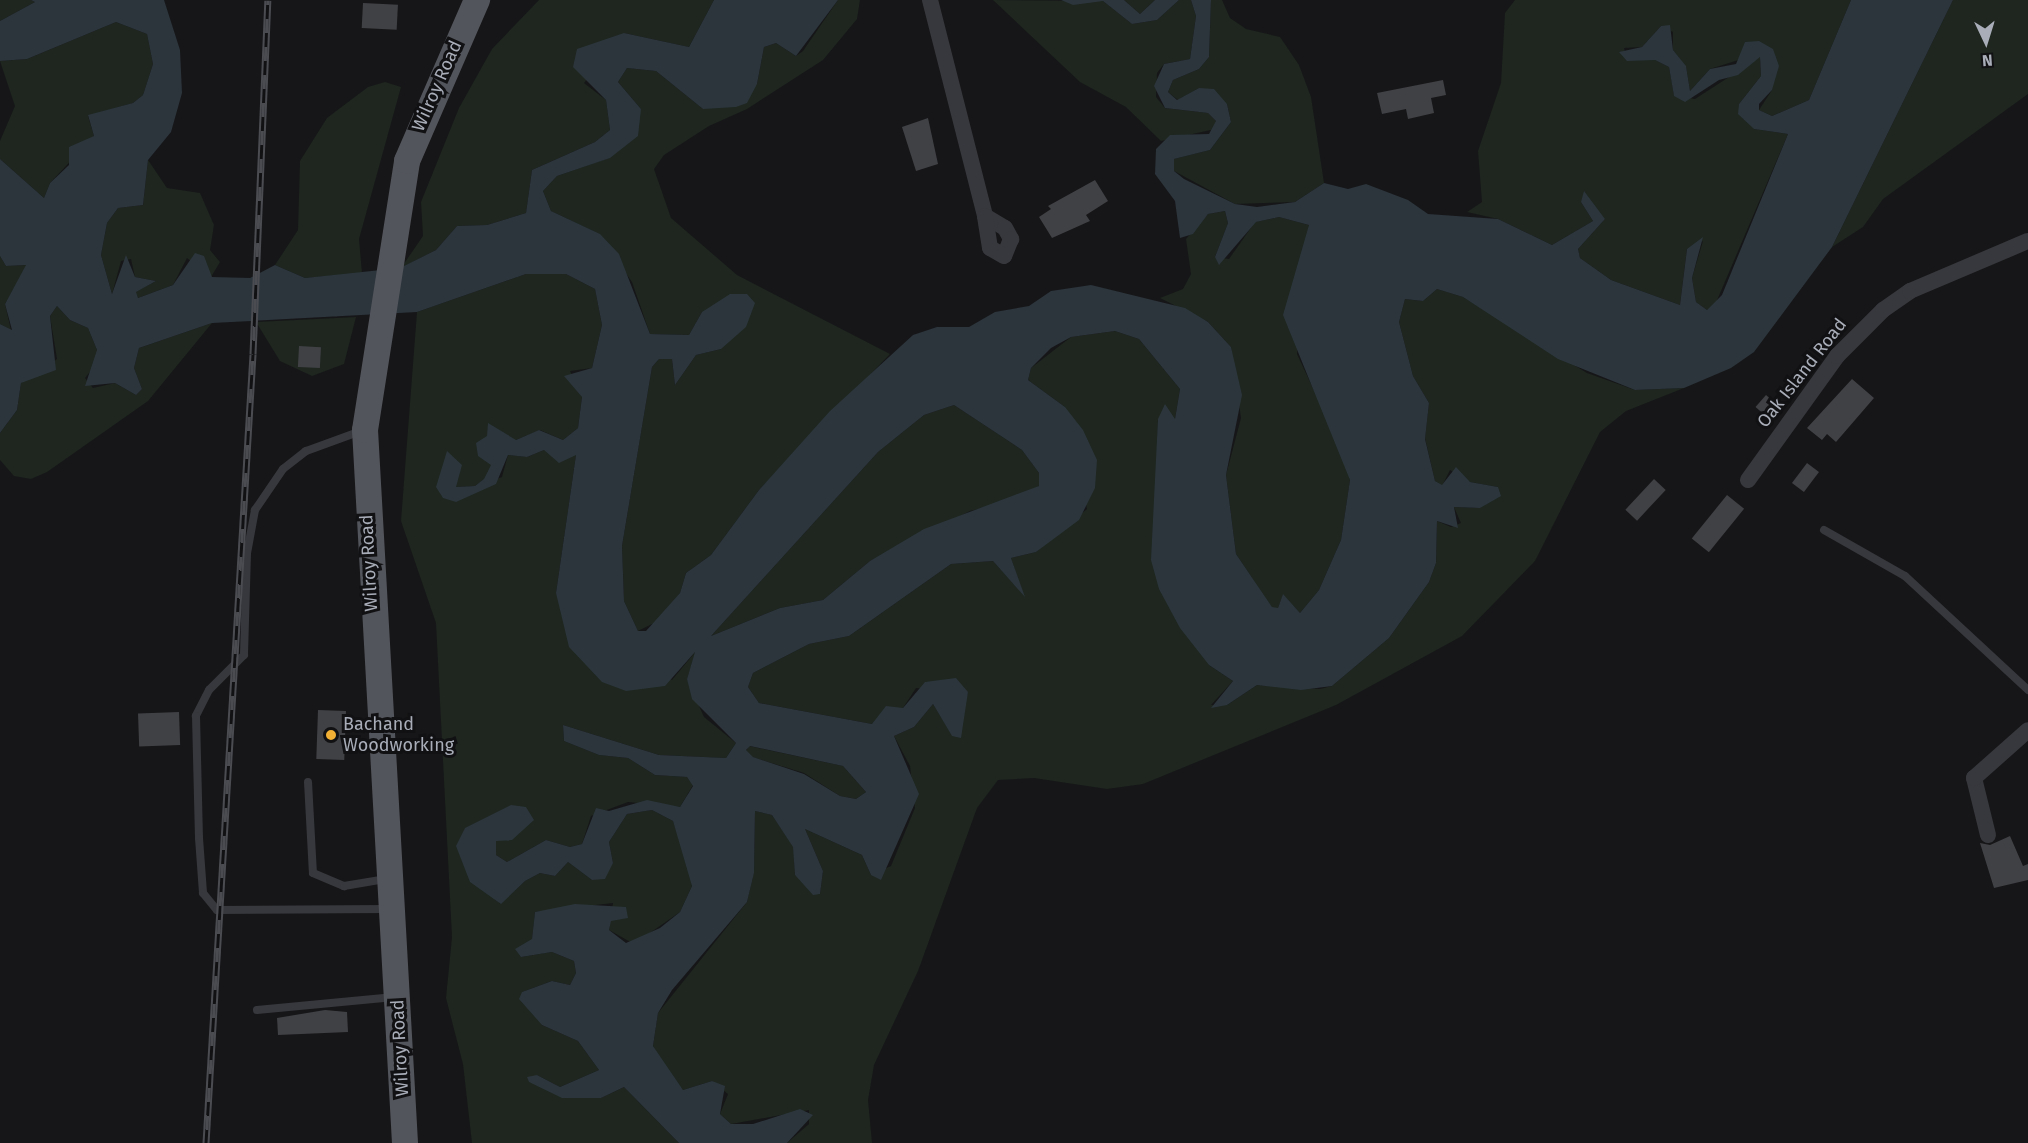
<!DOCTYPE html>
<html>
<head>
<meta charset="utf-8">
<style>
	body { margin:0 }
	#map { position:relative; width:2028px; height:1143px; overflow:hidden; background:#161618; font-family:"Fira Sans",sans-serif }
	div>[style] { position:absolute }
	[style*='--x'] { left:calc(var(--x)*1px); top:calc(var(--y)*1px); width:calc(var(--w)*1px); rotate:calc(var(--a)*1deg) }
	.green>* { inset:0; background:#1e261f }
	.water>* { inset:0; background:#2c353c }
	.building>* { inset:0; background:#404145; transform-origin:0 0 }
	.lane>* { height:8px; margin:-4px; padding:0 4px; transform-origin:4px; border-radius:4px; background:#37383d }
	.street>* { height:16px; margin:-8px; padding:0 8px; transform-origin:8px; border-radius:8px; background:#37383d }
	.primary>* { height:26px; margin:-13px; padding:0 13px; transform-origin:13px; border-radius:13px; background:#53555c }
	.rail>* { height:7px; margin-top:-3.5px; transform-origin:0; background:repeating-linear-gradient(90deg,#111113 0 14px,#4a4c52 0 28px); box-sizing:border-box; border-block:2px solid #4a4c52 }
	.dots>* { width:16px; height:16px; translate:-50% -50%; box-sizing:border-box; border:3px solid #111113; border-radius:50% }
	span { translate:-50% -50%; white-space:nowrap; text-align:center; line-height:1.15; -webkit-text-stroke:6px #111113; paint-order:stroke }
	.street-label { font-size:18px; color:#a8adb8 }
	.poi-label { font-size:18px; color:#a8adb8 }
	.left { translate:0 -50%; text-align:left }
	.north { position:absolute; left:1956px; top:12px; width:60px; height:60px; -webkit-text-stroke:4px #111113; paint-order:stroke; rotate:176deg; font-size:16px; font-weight:700; line-height:24px; text-align:center; color:#a8adb8 }
	.north::after { content:''; display:block; margin:auto; width:21px; height:27px; background:#a8adb8; clip-path:polygon(50% 0,100% 100%,50% 72%,0 100%) }
</style>
</head>
<body>
<div id="map">
	<div class="green">
		<div style="clip-path:polygon(0 0,31px 0,35px 2px,0 21px)"></div>
		<div style="clip-path:polygon(539px 0,714px 0,689px 47px,624px 33px,584px 83px,606px 100px,610px 130px,595px 142px,532px 170px,526px 213px,487px 225px,457px 226px,436px 250px,401px 268px,423px 236px,421px 202px,459px 108px,492px 49px)"></div>
		<div style="clip-path:polygon(838px 0,860px 0,857px 19px,823px 60px,747px 109px,709px 126px,664px 155px,654px 169px,671px 218px,737px 275px,890px 354px,759px 490px,711px 555px,686px 573px,680px 593px,660px 620px,638px 631px,624px 601px,622px 546px,652px 367px,659px 359px,672px 359px,675px 385px,696px 355px,721px 349px,702px 312px,689px 335px,650px 334px,632px 282px,599px 234px,551px 211px,543px 191px,557px 176px,609px 158px,641px 109px,618px 82px,627px 68px,656px 71px,703px 109px,757px 84px,764px 47px,776px 43px,796px 56px,803px 51px)"></div>
		<div style="clip-path:polygon(993px 0,1103px 1px,1132px 24px,1157px 20px,1179px 0,1191px 0,1196px 16px,1190px 59px,1164px 64px,1157px 73px,1156px 97px,1165px 108px,1208px 113px,1216px 121px,1215px 129px,1161px 141px,1126px 107px,1080px 82px)"></div>
		<div style="clip-path:polygon(1124px 0,1155px 0,1140px 14px)"></div>
		<div style="clip-path:polygon(1211px 0,1222px 0,1230px 18px,1246px 29px,1280px 37px,1299px 65px,1311px 97px,1324px 183px,1295px 202px,1235px 204px,1174px 171px,1174px 159px,1210px 150px,1231px 122px,1227px 104px,1199px 88px,1178px 100px,1168px 92px,1173px 80px,1199px 69px,1209px 57px)"></div>
		<div style="clip-path:polygon(1515px 0,1851px 0,1809px 100px,1772px 116px,1759px 110px,1772px 90px,1773px 49px,1710px 69px,1690px 91px,1686px 67px,1673px 50px,1673px 32px,1661px 26px,1642px 47px,1624px 48px,1627px 60px,1655px 60px,1669px 67px,1674px 95px,1695px 99px,1760px 57px,1761px 76px,1739px 104px,1754px 129px,1788px 134px,1715px 305px,1707px 310px,1696px 302px,1692px 278px,1703px 241px,1687px 249px,1680px 305px,1611px 280px,1580px 258px,1578px 249px,1605px 219px,1581px 202px,1593px 221px,1552px 245px,1498px 219px,1467px 212px,1482px 202px,1478px 151px,1501px 83px,1505px 13px)"></div>
		<div style="clip-path:polygon(1953px 0,2028px 0,2028px 94px,1883px 199px,1863px 227px,1832px 247px)"></div>
		<div style="clip-path:polygon(116px 22px,147px 34px,153px 64px,143px 95px,133px 103px,88px 116px,94px 136px,50px 183px,44px 198px,0 159px,0 141px,15px 106px,0 61px,27px 59px)"></div>
		<div style="clip-path:polygon(385px 82px,401px 87px,359px 239px,362px 273px,305px 278px,275px 265px,298px 230px,300px 161px,327px 118px,368px 87px)"></div>
		<div style="clip-path:polygon(148px 160px,167px 188px,200px 193px,214px 225px,210px 250px,220px 262px,211px 277px,187px 258px,173px 285px,138px 298px,135px 292px,156px 281px,135px 277px,131px 259px,121px 261px,112px 294px,101px 255px,107px 223px,118px 208px,143px 205px)"></div>
		<div style="clip-path:polygon(1225px 211px,1228px 223px,1215px 257px,1229px 259px,1255px 222px,1279px 217px,1309px 225px,1297px 354px,1341px 448px,1350px 480px,1341px 540px,1319px 590px,1300px 613px,1283px 595px,1278px 608px,1272px 608px,1236px 554px,1226px 475px,1241px 418px,1231px 347px,1208px 322px,1160px 298px,1183px 289px,1191px 274px,1186px 239px,1208px 214px)"></div>
		<div style="clip-path:polygon(0 256px,6px 266px,27px 265px,5px 304px,11px 330px,0 324px)"></div>
		<div style="clip-path:polygon(526px 274px,566px 274px,595px 289px,602px 325px,592px 368px,570px 371px,582px 397px,578px 428px,563px 440px,540px 430px,516px 440px,485px 479px,475px 486px,456px 487px,454px 481px,443px 498px,502px 477px,508px 455px,527px 457px,544px 450px,576px 455px,556px 593px,672px 680px,696px 651px,687px 679px,704px 717px,736px 743px,726px 758px,659px 755px,563px 725px,564px 741px,599px 755px,628px 758px,655px 775px,687px 777px,693px 785px,680px 807px,628px 802px,591px 816px,582px 844px,570px 847px,546px 840px,507px 862px,496px 855px,496px 841px,465px 828px,500px 904px,525px 881px,540px 873px,555px 876px,568px 862px,592px 880px,613px 863px,609px 842px,627px 814px,652px 810px,673px 821px,691px 873px,692px 886px,680px 912px,634px 944px,609px 930px,613px 903px,535px 912px,532px 940px,521px 957px,552px 952px,574px 961px,576px 973px,570px 985px,552px 981px,522px 992px,542px 1025px,578px 1041px,599px 1070px,560px 1087px,537px 1075px,529px 1082px,601px 1098px,624px 1087px,679px 1143px,472px 1143px,463px 1064px,446px 998px,452px 937px,436px 623px,401px 521px,417px 312px)"></div>
		<div style="clip-path:polygon(1437px 289px,1463px 297px,1587px 373px,1635px 390px,1684px 388px,1626px 411px,1600px 432px,1535px 561px,1462px 636px,1336px 705px,1143px 784px,1107px 789px,1034px 778px,998px 780px,977px 808px,918px 971px,874px 1065px,868px 1100px,872px 1143px,787px 1143px,809px 1124px,809px 1110px,731px 1124px,720px 1114px,728px 1094px,712px 1081px,683px 1090px,671px 1079px,653px 1046px,658px 1013px,747px 902px,754px 872px,755px 811px,772px 815px,794px 847px,795px 875px,820px 894px,823px 871px,805px 829px,862px 855px,871px 875px,891px 866px,915px 808px,910px 766px,894px 736px,914px 727px,933px 704px,952px 735px,968px 692px,916px 688px,903px 708px,872px 724px,759px 703px,748px 687px,753px 673px,809px 644px,849px 636px,951px 564px,993px 561px,1023px 594px,1011px 558px,1036px 552px,1087px 509px,1065px 407px,1028px 380px,1031px 368px,1071px 337px,1115px 331px,1139px 339px,1180px 389px,1175px 419px,1158px 419px,1157px 465px,1209px 665px,1233px 681px,1211px 705px,1227px 705px,1257px 685px,1320px 689px,1332px 686px,1389px 638px,1429px 582px,1436px 563px,1437px 521px,1451px 527px,1461px 523px,1454px 507px,1480px 508px,1498px 487px,1470px 482px,1450px 470px,1442px 486px,1435px 481px,1425px 438px,1429px 403px,1413px 376px,1399px 322px,1405px 299px,1423px 301px)"></div>
		<div style="clip-path:polygon(57px 306px,70px 320px,88px 328px,97px 350px,97px 363px,85px 378px,93px 388px,115px 383px,136px 395px,142px 389px,134px 368px,139px 348px,212px 323px,148px 401px,47px 472px,31px 479px,14px 476px,0 460px,0 433px,17px 410px,21px 383px,57px 359px,50px 316px)"></div>
		<div style="clip-path:polygon(356px 317px,344px 364px,312px 376px,280px 361px,256px 322px)"></div>
		<div style="clip-path:polygon(954px 405px,1022px 450px,1039px 473px,1039px 486px,1015px 500px,970px 511px,870px 561px,823px 600px,780px 608px,711px 636px,878px 452px,924px 415px)"></div>
		<div style="clip-path:polygon(749px 746px,843px 766px,866px 792px,856px 799px,840px 796px,804px 773px,752px 757px,746px 751px)"></div>
	</div>
	<div class="water">
		<div style="clip-path:polygon(evenodd,31px 0,164px 0,180px 50px,182px 93px,171px 132px,148px 160px,143px 205px,118px 208px,107px 223px,101px 255px,112px 294px,126px 255px,135px 277px,156px 281px,136px 292px,138px 298px,173px 285px,195px 253px,204px 256px,212px 277px,250px 278px,275px 265px,305px 278px,400px 268px,436px 250px,457px 226px,487px 225px,526px 213px,532px 170px,595px 142px,610px 130px,606px 100px,573px 67px,577px 49px,624px 33px,689px 47px,714px 0,838px 0,796px 56px,776px 43px,764px 47px,757px 84px,747px 103px,736px 107px,703px 109px,656px 71px,627px 68px,618px 82px,641px 109px,638px 136px,610px 158px,557px 176px,543px 191px,551px 211px,600px 234px,619px 254px,650px 334px,689px 335px,702px 312px,730px 294px,747px 294px,755px 303px,746px 327px,721px 349px,696px 355px,675px 385px,672px 359px,659px 359px,652px 367px,622px 546px,624px 601px,638px 631px,646px 631px,680px 593px,686px 573px,711px 555px,759px 490px,830px 411px,913px 335px,937px 327px,969px 327px,995px 312px,1029px 306px,1051px 291px,1091px 285px,1185px 308px,1208px 322px,1231px 347px,1242px 395px,1226px 475px,1236px 554px,1272px 607px,1278px 608px,1283px 594px,1300px 613px,1319px 590px,1341px 540px,1350px 480px,1283px 315px,1309px 225px,1279px 217px,1256px 222px,1219px 265px,1215px 257px,1228px 223px,1225px 211px,1208px 214px,1193px 234px,1180px 238px,1175px 201px,1155px 174px,1156px 149px,1170px 135px,1209px 134px,1216px 121px,1208px 113px,1165px 108px,1154px 86px,1164px 64px,1190px 59px,1196px 16px,1191px 0,1211px 0,1209px 57px,1199px 69px,1173px 80px,1168px 92px,1177px 100px,1199px 88px,1214px 89px,1227px 104px,1231px 122px,1210px 150px,1174px 159px,1174px 171px,1184px 179px,1235px 204px,1257px 207px,1295px 202px,1324px 183px,1348px 189px,1366px 184px,1408px 200px,1428px 214px,1498px 219px,1552px 245px,1593px 221px,1581px 202px,1584px 191px,1605px 219px,1578px 249px,1580px 258px,1611px 280px,1680px 305px,1687px 249px,1703px 237px,1692px 278px,1696px 302px,1707px 310px,1722px 295px,1788px 134px,1754px 129px,1738px 114px,1739px 104px,1761px 76px,1760px 57px,1738px 75px,1719px 80px,1685px 102px,1674px 96px,1669px 67px,1655px 60px,1627px 61px,1619px 52px,1642px 47px,1661px 26px,1670px 25px,1673px 50px,1686px 66px,1690px 91px,1710px 69px,1736px 64px,1745px 42px,1759px 41px,1773px 49px,1779px 66px,1772px 90px,1759px 104px,1759px 110px,1772px 116px,1809px 100px,1851px 0,1953px 0,1832px 247px,1754px 352px,1731px 368px,1684px 388px,1635px 390px,1558px 359px,1463px 297px,1437px 289px,1423px 301px,1405px 299px,1399px 322px,1413px 376px,1429px 403px,1425px 439px,1435px 481px,1442px 485px,1456px 467px,1470px 482px,1498px 487px,1501px 496px,1480px 508px,1454px 507px,1458px 528px,1437px 521px,1436px 563px,1429px 582px,1389px 638px,1332px 686px,1301px 690px,1257px 685px,1227px 705px,1211px 708px,1233px 681px,1209px 665px,1180px 628px,1159px 589px,1151px 560px,1158px 419px,1165px 404px,1175px 419px,1180px 389px,1139px 339px,1115px 331px,1071px 337px,1051px 348px,1031px 368px,1028px 380px,1065px 407px,1083px 430px,1097px 460px,1095px 488px,1079px 520px,1036px 552px,1011px 558px,1025px 597px,993px 561px,951px 564px,849px 636px,809px 644px,753px 673px,748px 687px,759px 703px,872px 724px,886px 706px,903px 708px,925px 682px,956px 678px,968px 692px,961px 738px,952px 736px,933px 704px,914px 727px,894px 736px,919px 794px,881px 880px,871px 875px,862px 855px,805px 829px,823px 871px,820px 894px,813px 895px,795px 875px,793px 847px,772px 815px,755px 811px,754px 873px,747px 902px,672px 990px,658px 1013px,653px 1046px,683px 1090px,712px 1081px,725px 1086px,720px 1114px,731px 1124px,753px 1124px,800px 1109px,813px 1115px,787px 1143px,679px 1143px,624px 1087px,601px 1098px,562px 1098px,529px 1082px,527px 1077px,537px 1075px,560px 1087px,599px 1070px,578px 1041px,542px 1025px,519px 999px,522px 992px,552px 981px,570px 985px,576px 973px,574px 961px,552px 952px,521px 957px,515px 949px,532px 939px,535px 912px,575px 904px,626px 907px,628px 918px,611px 921px,609px 930px,626px 943px,660px 928px,680px 912px,692px 886px,673px 821px,652px 810px,627px 814px,609px 842px,613px 863px,605px 879px,592px 880px,568px 862px,555px 876px,540px 873px,525px 881px,501px 904px,470px 882px,456px 846px,465px 828px,511px 805px,526px 807px,534px 820px,512px 840px,496px 841px,496px 855px,507px 862px,546px 840px,570px 847px,582px 844px,596px 808px,609px 811px,647px 800px,680px 807px,693px 786px,687px 777px,655px 775px,628px 758px,599px 755px,564px 741px,563px 725px,659px 755px,726px 758px,736px 743px,692px 699px,687px 679px,695px 652px,665px 686px,626px 691px,602px 682px,569px 647px,556px 593px,576px 455px,559px 463px,544px 450px,527px 457px,508px 455px,496px 484px,456px 502px,443px 498px,436px 487px,447px 451px,462px 465px,456px 487px,475px 486px,484px 479px,491px 465px,478px 456px,476px 443px,487px 436px,488px 423px,516px 440px,539px 430px,563px 440px,578px 428px,582px 397px,564px 376px,592px 368px,602px 325px,595px 289px,566px 274px,526px 274px,417px 312px,212px 323px,139px 348px,134px 368px,142px 389px,136px 395px,115px 383px,85px 386px,97px 350px,88px 328px,70px 320px,57px 306px,50px 316px,56px 370px,21px 383px,17px 410px,0 433px,0 324px,12px 330px,5px 304px,26px 265px,6px 266px,0 256px,0 159px,44px 198px,50px 183px,69px 165px,69px 147px,94px 136px,88px 115px,133px 103px,143px 95px,153px 64px,147px 34px,116px 22px,27px 59px,0 61px,0 21px,35px 2px,31px 0,954px 405px,1022px 450px,1039px 473px,1039px 486px,924px 529px,870px 561px,823px 600px,780px 608px,711px 636px,878px 452px,924px 415px,954px 405px,31px 0,750px 746px,843px 766px,866px 792px,856px 799px,840px 796px,804px 774px,753px 757px,746px 750px,750px 746px)"></div>
		<div style="clip-path:polygon(1061px 0,1124px 0,1140px 14px,1155px 0,1179px 0,1157px 20px,1132px 24px,1103px 1px,1073px 5px)"></div>
	</div>
	<div class="building">
		<div style="left:363px;top:3px;width:35px;height:25px;rotate:3deg"></div>
		<div style="clip-path:polygon(1443px 80px,1446px 95px,1431px 98px,1434px 113px,1408px 119px,1406px 109px,1382px 114px,1377px 93px)"></div>
		<div style="clip-path:polygon(928px 118px,938px 164px,916px 171px,902px 127px)"></div>
		<div style="clip-path:polygon(1095px 180px,1108px 201px,1086px 215px,1090px 221px,1052px 238px,1039px 217px,1051px 209px,1048px 206px)"></div>
		<div style="left:299px;top:346px;width:22px;height:21px;rotate:3deg"></div>
		<div style="clip-path:polygon(1852px 379px,1874px 398px,1836px 442px,1827px 434px,1822px 440px,1807px 428px)"></div>
		<div style="left:1766px;top:395px;width:21px;height:16px;rotate:41deg"></div>
		<div style="left:1807px;top:463px;width:15px;height:25px;rotate:37deg"></div>
		<div style="left:1654px;top:479px;width:16px;height:42px;rotate:43deg"></div>
		<div style="left:1727px;top:495px;width:22px;height:56px;rotate:39deg"></div>
		<div style="left:318px;top:710px;width:28px;height:49px;rotate:2deg"></div>
		<div style="left:179px;top:712px;width:33px;height:41px;rotate:88deg"></div>
		<div style="clip-path:polygon(2010px 836px,2023px 866px,2028px 864px,2028px 880px,1994px 888px,1980px 843px,1990px 845px)"></div>
		<div style="clip-path:polygon(325px 1010px,347px 1012px,348px 1032px,278px 1035px,277px 1018px)"></div>
	</div>
	<div class="lane">
		<div style="--x:361;--y:431;--w:59;--a:160"></div>
		<div style="--x:306;--y:451;--w:29;--a:142"></div>
		<div style="--x:283;--y:469;--w:50;--a:124.3"></div>
		<div style="--x:255;--y:510;--w:44;--a:100.5"></div>
		<div style="--x:247;--y:553;--w:102;--a:91.7"></div>
		<div style="--x:244;--y:655;--w:49;--a:135"></div>
		<div style="--x:209;--y:690;--w:29;--a:117"></div>
		<div style="--x:196;--y:716;--w:122;--a:88.6"></div>
		<div style="--x:199;--y:838;--w:55;--a:85.8"></div>
		<div style="--x:203;--y:893;--w:22;--a:51"></div>
		<div style="--x:217;--y:910;--w:172;--a:-0.3"></div>
		<div style="--x:1824;--y:530;--w:93;--a:29.6"></div>
		<div style="--x:1905;--y:576;--w:168;--a:42.8"></div>
		<div style="--x:308;--y:782;--w:91;--a:86.9"></div>
		<div style="--x:313;--y:873;--w:34;--a:23"></div>
		<div style="--x:344;--y:886;--w:43;--a:-9.5"></div>
		<div style="--x:257;--y:1010;--w:138;--a:-5.4"></div>
	</div>
	<div class="street">
		<div style="--x:930;--y:0;--w:223;--a:75.7"></div>
		<div style="--x:985;--y:216;--w:23;--a:31"></div>
		<div style="--x:1005;--y:228;--w:13;--a:61"></div>
		<div style="--x:1011;--y:239;--w:18;--a:112"></div>
		<div style="--x:1004;--y:256;--w:16;--a:-150"></div>
		<div style="--x:990;--y:248;--w:32;--a:-99"></div>
		<div style="--x:1748;--y:480;--w:153;--a:-54.3"></div>
		<div style="--x:1837;--y:356;--w:65;--a:-45"></div>
		<div style="--x:1883;--y:310;--w:33;--a:-35"></div>
		<div style="--x:1910;--y:291;--w:128;--a:-23"></div>
		<div style="--x:1988;--y:835;--w:59;--a:-103.8"></div>
		<div style="--x:1974;--y:778;--w:72;--a:-41.6"></div>
	</div>
	<div class="primary">
		<div style="--x:405;--y:1143;--w:714;--a:-93.21"></div>
		<div style="--x:365;--y:430;--w:272;--a:-81.1"></div>
		<div style="--x:407;--y:161;--w:176;--a:-66.5"></div>
	</div>
	<div class="rail">
		<div style="--x:206;--y:1143;--w:790;--a:-86.59"></div>
		<div style="--x:253;--y:354;--w:354;--a:-87.6"></div>
	</div>
	<div class="dots">
		<div style="left:331px;top:735px;background:#f2b134"></div>
	</div>
	<div class="street-label">
		<span style="left:437px;top:86px;rotate:-66deg">Wilroy Road</span>
		<span style="left:1802px;top:373px;rotate:-52deg">Oak Island Road</span>
		<span style="left:369px;top:563px;rotate:-93deg">Wilroy Road</span>
		<span style="left:400px;top:1048px;rotate:-93deg">Wilroy Road</span>
	</div>
	<div class="poi-label">
		<span class="left" style="left:343px;top:735px">Bachand<br>Woodworking</span>
	</div>
	<div class="north">N</div>
</div>
</body>
</html>
